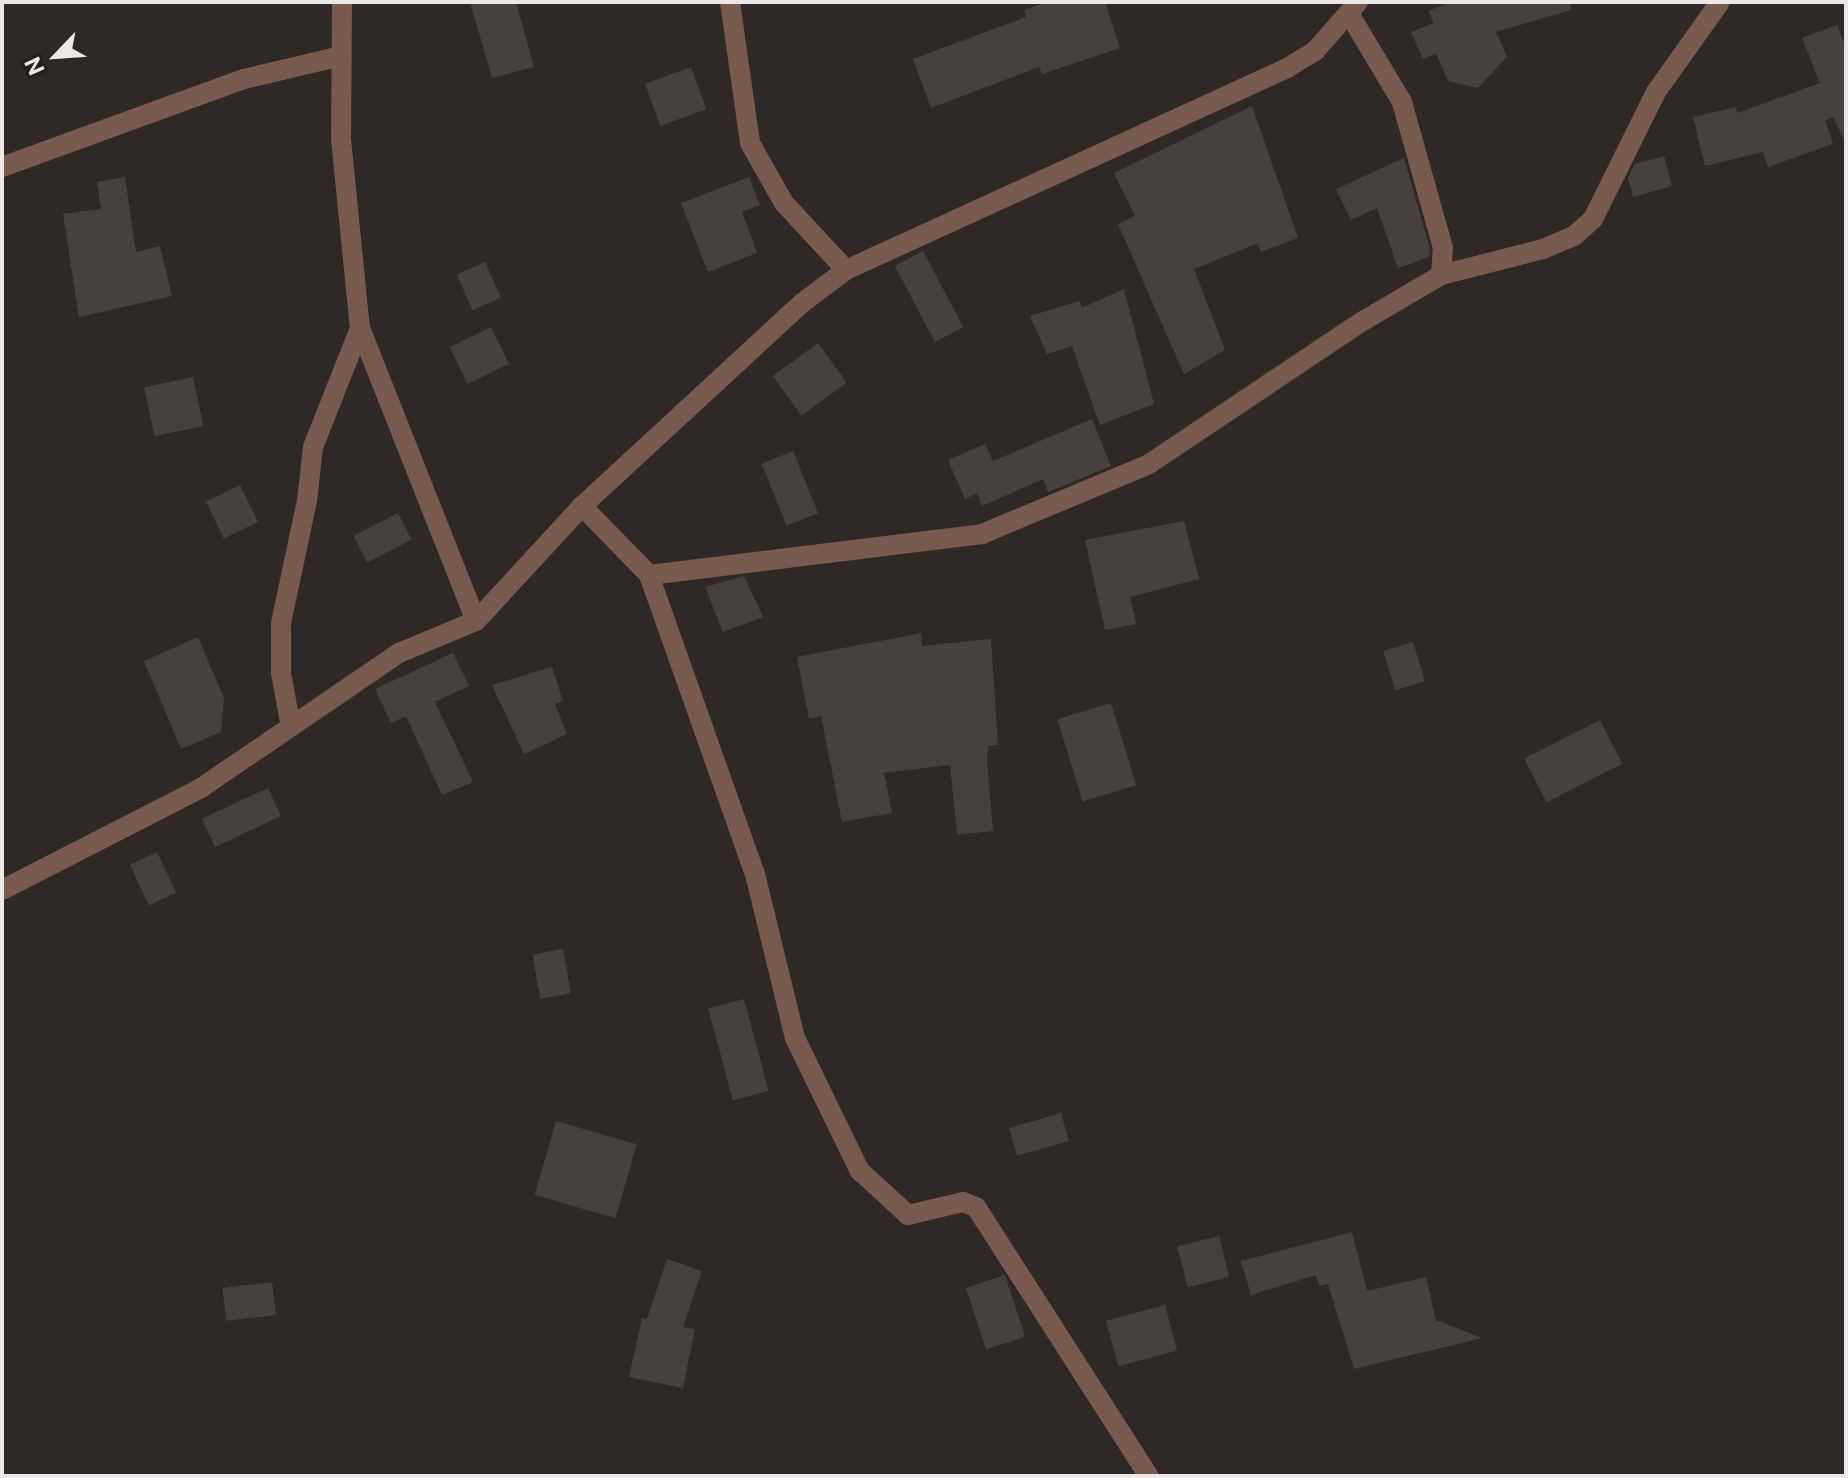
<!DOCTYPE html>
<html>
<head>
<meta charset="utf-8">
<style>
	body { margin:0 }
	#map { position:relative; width:1848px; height:1478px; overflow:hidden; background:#2e2927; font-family:"Public Sans",sans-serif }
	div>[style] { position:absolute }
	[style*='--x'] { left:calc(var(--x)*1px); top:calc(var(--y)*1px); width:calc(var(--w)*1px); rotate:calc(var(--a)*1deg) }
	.building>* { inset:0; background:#46413f; transform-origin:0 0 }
	.minor>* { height:20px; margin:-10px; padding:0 10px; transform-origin:10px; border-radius:10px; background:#795a4f }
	span { translate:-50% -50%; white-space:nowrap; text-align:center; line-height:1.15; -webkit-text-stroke:6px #241f1e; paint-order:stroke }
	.frame { position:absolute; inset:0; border:4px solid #ece8e7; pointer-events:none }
	.north { position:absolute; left:16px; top:16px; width:80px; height:80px; -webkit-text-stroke:6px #241f1e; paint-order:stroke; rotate:245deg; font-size:22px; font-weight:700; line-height:32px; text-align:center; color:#ece8e7 }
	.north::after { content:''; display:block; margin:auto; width:28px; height:36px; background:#ece8e7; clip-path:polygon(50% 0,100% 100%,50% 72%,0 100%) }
</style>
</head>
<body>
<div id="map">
	<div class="building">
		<div style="clip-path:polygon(470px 2px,516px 2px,534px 67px,492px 78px)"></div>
		<div style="clip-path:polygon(1047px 2px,1105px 2px,1120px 48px,1042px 74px,1039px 67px,931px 108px,913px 59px,1026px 17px,1024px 10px)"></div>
		<div style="clip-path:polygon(1450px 2px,1570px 2px,1571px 10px,1496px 32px,1507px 57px,1478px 88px,1448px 81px,1436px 54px,1423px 59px,1411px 32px,1434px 23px,1428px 11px)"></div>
		<div style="clip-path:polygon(1837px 25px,1846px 48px,1846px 144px,1833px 117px,1825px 120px,1833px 144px,1768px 167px,1763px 152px,1705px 166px,1693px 117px,1736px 107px,1737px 113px,1820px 83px,1802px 38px)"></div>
		<div style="left:691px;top:67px;width:45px;height:49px;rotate:70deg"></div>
		<div style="clip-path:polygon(1252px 106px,1298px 238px,1261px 252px,1258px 243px,1194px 269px,1225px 350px,1184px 374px,1118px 224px,1135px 216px,1114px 173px)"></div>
		<div style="clip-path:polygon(1664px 156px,1672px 186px,1633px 197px,1628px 178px,1635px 164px)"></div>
		<div style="clip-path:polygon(1404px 158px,1430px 249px,1429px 257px,1398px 268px,1377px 208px,1351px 220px,1336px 189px)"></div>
		<div style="clip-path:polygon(125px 177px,136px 252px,160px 246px,172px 296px,79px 317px,63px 214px,101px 209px,97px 182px)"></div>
		<div style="clip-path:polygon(749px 177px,760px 205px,742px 212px,757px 253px,708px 272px,681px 203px)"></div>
		<div style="left:923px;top:251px;width:86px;height:32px;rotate:62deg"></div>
		<div style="left:485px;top:262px;width:39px;height:31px;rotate:66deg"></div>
		<div style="clip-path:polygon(1124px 289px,1154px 404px,1100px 425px,1072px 346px,1047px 354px,1030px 316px,1079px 301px,1082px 308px)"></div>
		<div style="left:491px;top:327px;width:41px;height:46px;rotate:64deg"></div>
		<div style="left:818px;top:343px;width:49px;height:56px;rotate:54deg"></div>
		<div style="left:193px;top:377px;width:50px;height:50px;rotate:78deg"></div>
		<div style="clip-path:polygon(1092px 419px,1111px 466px,1048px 492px,1043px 479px,982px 506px,977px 493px,965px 499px,948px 460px,985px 444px,993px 461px)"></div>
		<div style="left:793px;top:451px;width:67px;height:34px;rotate:68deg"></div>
		<div style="left:240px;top:485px;width:41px;height:38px;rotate:64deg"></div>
		<div style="left:398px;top:513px;width:30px;height:50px;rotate:63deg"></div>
		<div style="clip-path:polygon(1184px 521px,1199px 579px,1130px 597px,1136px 624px,1105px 630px,1085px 540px)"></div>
		<div style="clip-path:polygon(744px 576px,763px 617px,723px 632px,705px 587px)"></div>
		<div style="clip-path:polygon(921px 633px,922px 646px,991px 639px,998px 745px,988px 746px,987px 760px,993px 831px,957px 835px,950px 765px,884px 773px,892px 813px,842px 822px,821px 716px,809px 719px,797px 657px)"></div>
		<div style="clip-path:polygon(198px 637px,224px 698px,221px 732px,181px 749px,144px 661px)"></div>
		<div style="left:1413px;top:642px;width:41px;height:31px;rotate:73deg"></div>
		<div style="clip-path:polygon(453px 653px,469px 686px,435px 702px,473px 782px,442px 795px,406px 716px,391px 723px,375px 689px)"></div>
		<div style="clip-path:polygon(552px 667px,563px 701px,555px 704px,567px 734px,524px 754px,492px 685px)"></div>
		<div style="left:1111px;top:703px;width:86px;height:56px;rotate:73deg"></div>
		<div style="left:1600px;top:720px;width:49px;height:85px;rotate:63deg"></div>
		<div style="left:268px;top:788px;width:31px;height:73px;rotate:65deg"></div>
		<div style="left:157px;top:852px;width:45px;height:30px;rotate:65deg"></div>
		<div style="left:563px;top:949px;width:45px;height:31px;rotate:80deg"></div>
		<div style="left:744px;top:999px;width:95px;height:37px;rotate:75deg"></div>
		<div style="left:1061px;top:1113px;width:29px;height:54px;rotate:74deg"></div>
		<div style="left:556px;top:1121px;width:84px;height:77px;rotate:16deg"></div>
		<div style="clip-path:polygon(1352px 1232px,1367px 1291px,1426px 1277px,1436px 1320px,1482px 1338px,1354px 1369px,1328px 1284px,1319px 1286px,1316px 1275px,1251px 1295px,1241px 1261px)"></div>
		<div style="left:1219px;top:1236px;width:42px;height:43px;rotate:76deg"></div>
		<div style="clip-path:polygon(667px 1259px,702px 1271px,683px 1327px,695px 1329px,683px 1388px,629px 1377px,642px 1318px,647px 1319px)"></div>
		<div style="left:1005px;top:1275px;width:65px;height:41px;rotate:72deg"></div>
		<div style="left:272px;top:1282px;width:33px;height:50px;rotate:83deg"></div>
		<div style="left:1165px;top:1305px;width:47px;height:61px;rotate:75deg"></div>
	</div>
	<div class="minor">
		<div style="--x:342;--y:2;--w:137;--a:90.4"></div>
		<div style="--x:341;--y:139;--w:190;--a:84.3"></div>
		<div style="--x:360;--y:328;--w:315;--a:68.4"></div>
		<div style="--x:730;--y:2;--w:142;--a:81.9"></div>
		<div style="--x:750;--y:143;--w:69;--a:60.5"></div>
		<div style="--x:784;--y:203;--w:91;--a:47.2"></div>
		<div style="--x:2;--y:167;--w:258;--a:-20"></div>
		<div style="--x:244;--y:79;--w:100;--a:-13.3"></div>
		<div style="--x:1441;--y:275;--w:105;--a:-14.3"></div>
		<div style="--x:1543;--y:249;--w:34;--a:-23"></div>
		<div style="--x:1574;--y:236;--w:25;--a:-42"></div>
		<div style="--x:1593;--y:219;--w:142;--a:-63.6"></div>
		<div style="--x:1656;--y:92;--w:110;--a:-54.6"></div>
		<div style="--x:582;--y:506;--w:96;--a:45.8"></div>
		<div style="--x:649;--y:575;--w:317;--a:70.5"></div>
		<div style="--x:755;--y:874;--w:169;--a:76.3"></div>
		<div style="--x:795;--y:1038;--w:148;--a:64"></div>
		<div style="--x:860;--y:1171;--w:65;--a:42.5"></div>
		<div style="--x:908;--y:1215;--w:57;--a:-13.3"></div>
		<div style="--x:963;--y:1202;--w:14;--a:21"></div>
		<div style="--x:976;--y:1207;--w:320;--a:57.3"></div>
		<div style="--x:649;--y:575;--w:336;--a:-7"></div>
		<div style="--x:982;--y:534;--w:181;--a:-22.7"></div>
		<div style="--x:1149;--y:464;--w:257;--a:-33.8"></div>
		<div style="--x:1363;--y:321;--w:91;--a:-30.5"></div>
		<div style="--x:1441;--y:275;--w:27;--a:-86"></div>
		<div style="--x:1443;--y:248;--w:152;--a:-105.7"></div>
		<div style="--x:1402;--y:102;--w:101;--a:-120.9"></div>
		<div style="--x:290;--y:722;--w:50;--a:-100.4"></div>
		<div style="--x:281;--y:673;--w:50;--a:-90"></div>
		<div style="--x:281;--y:623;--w:125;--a:-78"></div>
		<div style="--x:307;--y:501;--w:54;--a:-83.7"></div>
		<div style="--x:313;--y:447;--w:128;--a:-68.4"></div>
		<div style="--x:2;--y:890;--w:224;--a:-27.1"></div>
		<div style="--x:201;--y:788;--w:240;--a:-34.3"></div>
		<div style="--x:399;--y:653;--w:83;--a:-22.6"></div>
		<div style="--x:476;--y:621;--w:156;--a:-47.3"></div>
		<div style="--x:582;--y:506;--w:299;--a:-42.7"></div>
		<div style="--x:802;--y:303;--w:55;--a:-36.9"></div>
		<div style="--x:846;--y:270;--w:485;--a:-24.6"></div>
		<div style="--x:1287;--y:68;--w:33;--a:-31"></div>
		<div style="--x:1315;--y:51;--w:65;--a:-48.7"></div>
	</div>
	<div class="frame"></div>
	<div class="north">N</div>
</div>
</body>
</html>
